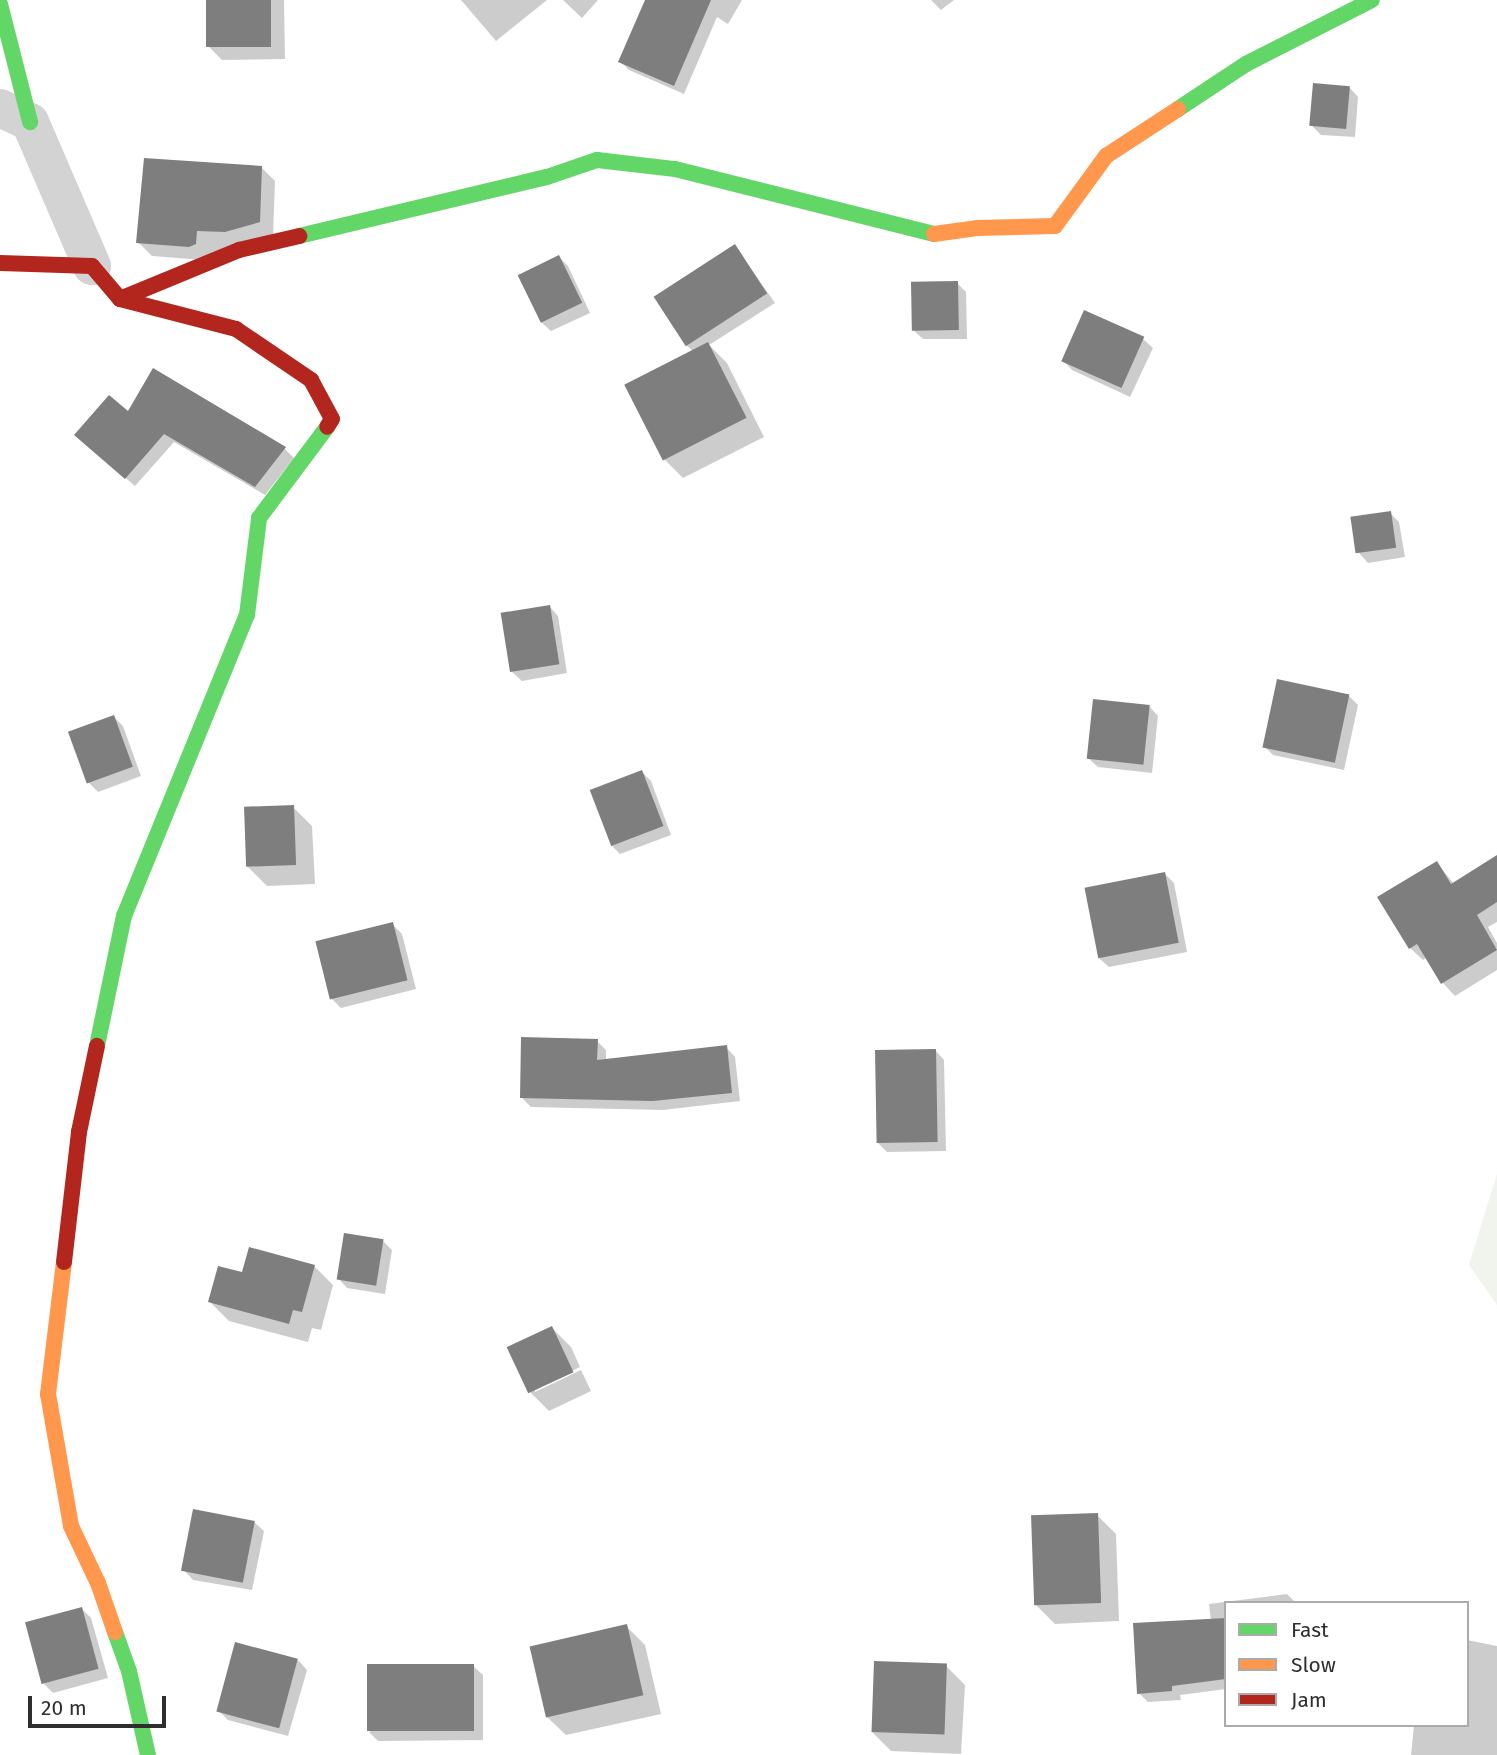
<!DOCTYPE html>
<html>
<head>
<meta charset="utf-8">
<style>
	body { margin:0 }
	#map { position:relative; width:1497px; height:1755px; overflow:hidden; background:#fff; font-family:"Fira Sans",sans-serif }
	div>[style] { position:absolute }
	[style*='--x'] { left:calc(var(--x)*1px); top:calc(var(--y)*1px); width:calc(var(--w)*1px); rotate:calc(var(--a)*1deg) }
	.green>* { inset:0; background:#f1f3ed }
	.shadow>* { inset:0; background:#0003 }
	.building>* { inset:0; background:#7e7e7e; transform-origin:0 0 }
	.street>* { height:38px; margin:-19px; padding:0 19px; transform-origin:19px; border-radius:19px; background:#d3d3d3 }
	.fast>* { height:16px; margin:-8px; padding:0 8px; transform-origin:8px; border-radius:8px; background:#63d668 }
	.slow>* { height:16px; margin:-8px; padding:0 8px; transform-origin:8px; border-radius:8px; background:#ff974d }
	.jam>* { height:16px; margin:-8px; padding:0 8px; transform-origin:8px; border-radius:8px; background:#b3261e }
	span { translate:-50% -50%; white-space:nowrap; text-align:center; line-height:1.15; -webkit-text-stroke:7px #fff; paint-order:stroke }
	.legend { position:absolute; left:1224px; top:1601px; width:245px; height:126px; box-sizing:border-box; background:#fff; border:2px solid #ababab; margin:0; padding:9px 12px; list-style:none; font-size:21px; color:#2e2e2e }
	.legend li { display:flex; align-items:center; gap:14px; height:35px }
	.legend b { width:35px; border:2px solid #ababab }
	.scale { position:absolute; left:28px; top:1696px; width:138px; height:32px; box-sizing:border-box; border:4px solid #2e2e2e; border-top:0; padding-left:9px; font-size:21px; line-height:24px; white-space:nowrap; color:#2e2e2e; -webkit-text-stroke:5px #fff; paint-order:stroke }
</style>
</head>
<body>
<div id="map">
	<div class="green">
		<div style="clip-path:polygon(1497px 1174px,1497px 1305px,1469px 1265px)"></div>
	</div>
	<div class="shadow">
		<div style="clip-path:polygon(208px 0,284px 0,285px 59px,222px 60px,208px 46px)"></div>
		<div style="clip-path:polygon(461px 0,547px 0,496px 41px)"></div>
		<div style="clip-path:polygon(563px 0,598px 0,582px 18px)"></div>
		<div style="clip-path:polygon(647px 0,742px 0,728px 24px,717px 17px,684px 94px,629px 70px,620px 61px)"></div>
		<div style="clip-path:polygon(931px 0,954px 0,941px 10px)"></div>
		<div style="clip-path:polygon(1349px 87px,1358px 97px,1355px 137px,1321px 135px,1311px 125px)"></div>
		<div style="clip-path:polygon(261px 167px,275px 181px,273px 236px,203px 260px,152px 256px,138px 242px)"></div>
		<div style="clip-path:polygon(735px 246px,775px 303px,709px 345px,727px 363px,764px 437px,683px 478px,664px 459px,626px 384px,693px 351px,686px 345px)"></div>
		<div style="clip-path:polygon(559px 257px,568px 266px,590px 313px,551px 331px,541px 322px)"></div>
		<div style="clip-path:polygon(957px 283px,966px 292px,967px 339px,923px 339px,913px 330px)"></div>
		<div style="clip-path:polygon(1085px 312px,1143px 339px,1153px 348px,1130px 397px,1072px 370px,1063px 360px)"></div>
		<div style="clip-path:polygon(153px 371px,285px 449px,294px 458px,265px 495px,174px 442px,135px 486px,86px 444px,129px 414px)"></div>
		<div style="clip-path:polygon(1390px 513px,1399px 522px,1405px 557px,1368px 563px,1359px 553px)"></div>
		<div style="clip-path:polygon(549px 606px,558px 616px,567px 673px,522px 681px,512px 672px)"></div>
		<div style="clip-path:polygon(1349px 696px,1358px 705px,1344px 770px,1273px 755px,1264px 746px)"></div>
		<div style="clip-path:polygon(1149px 706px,1158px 716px,1152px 773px,1098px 767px,1088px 758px)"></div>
		<div style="clip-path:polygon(114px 717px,123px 726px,141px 776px,98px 792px,89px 783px)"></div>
		<div style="clip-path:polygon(642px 772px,651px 781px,671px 835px,620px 854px,611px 845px)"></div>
		<div style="clip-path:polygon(293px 807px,312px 826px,315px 884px,267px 886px,248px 867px)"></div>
		<div style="clip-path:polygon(1437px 863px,1454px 884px,1497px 873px,1497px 922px,1488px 927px,1497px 943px,1497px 970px,1455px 996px,1443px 983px,1427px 957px,1423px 960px,1410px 948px)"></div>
		<div style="clip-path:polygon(1165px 874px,1174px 883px,1187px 952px,1109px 967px,1099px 958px)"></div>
		<div style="clip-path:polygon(392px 924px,402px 934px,416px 989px,341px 1008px,332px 999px)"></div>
		<div style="clip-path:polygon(597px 1041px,606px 1050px,606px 1061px,726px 1047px,735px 1057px,740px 1101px,663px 1110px,531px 1107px,522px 1098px)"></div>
		<div style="clip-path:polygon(935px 1050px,944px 1060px,946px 1151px,887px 1152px,878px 1143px)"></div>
		<div style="clip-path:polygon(383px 1241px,392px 1250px,385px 1294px,347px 1288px,338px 1278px)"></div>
		<div style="clip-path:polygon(314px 1266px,333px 1285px,321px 1330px,312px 1328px,308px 1342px,229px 1321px,210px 1302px,243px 1274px)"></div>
		<div style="clip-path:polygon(552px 1328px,571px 1347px,580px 1367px,535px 1388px,535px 1392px,581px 1370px,591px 1391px,549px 1411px,530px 1392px)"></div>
		<div style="clip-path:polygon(1097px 1515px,1116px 1534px,1119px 1621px,1055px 1624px,1036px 1605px)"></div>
		<div style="clip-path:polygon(254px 1522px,264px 1531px,252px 1590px,193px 1580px,184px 1570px)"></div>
		<div style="clip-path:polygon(1287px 1594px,1296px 1603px,1226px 1603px,1226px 1689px,1180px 1695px,1181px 1700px,1148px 1702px,1139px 1693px,1211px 1621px,1209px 1604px)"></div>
		<div style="clip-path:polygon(82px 1609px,91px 1618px,108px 1678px,53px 1693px,44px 1684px)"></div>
		<div style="clip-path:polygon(626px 1626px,645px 1645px,661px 1714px,566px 1735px,546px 1716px)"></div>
		<div style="clip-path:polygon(1467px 1640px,1497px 1646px,1497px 1755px,1411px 1755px,1414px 1725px,1467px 1725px)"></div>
		<div style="clip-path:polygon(298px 1660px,307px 1670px,288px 1736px,228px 1720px,219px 1711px)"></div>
		<div style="clip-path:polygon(473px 1666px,483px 1675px,483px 1740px,378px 1741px,369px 1732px)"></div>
		<div style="clip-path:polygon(946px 1666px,965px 1685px,961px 1754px,891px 1751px,872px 1732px)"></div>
	</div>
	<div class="building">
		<div style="left:206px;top:0;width:65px;height:47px"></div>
		<div style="clip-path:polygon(645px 0,711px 0,674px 86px,618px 62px)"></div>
		<div style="left:1313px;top:83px;width:37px;height:43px;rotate:5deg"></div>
		<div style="clip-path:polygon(144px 158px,262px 166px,260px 222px,225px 232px,197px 231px,196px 244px,189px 247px,136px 243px)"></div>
		<div style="left:735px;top:244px;width:59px;height:97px;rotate:57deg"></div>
		<div style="left:559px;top:255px;width:53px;height:46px;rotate:64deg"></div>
		<div style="left:958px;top:281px;width:49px;height:47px;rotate:89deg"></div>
		<div style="left:1084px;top:310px;width:66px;height:56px;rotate:24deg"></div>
		<div style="left:708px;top:342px;width:85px;height:94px;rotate:63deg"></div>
		<div style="clip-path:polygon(153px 368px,286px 447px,255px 487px,164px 434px,125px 479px,74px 435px,109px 395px,128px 411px)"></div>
		<div style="left:1391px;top:511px;width:37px;height:41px;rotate:82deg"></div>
		<div style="left:550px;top:605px;width:60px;height:50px;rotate:81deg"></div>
		<div style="left:1277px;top:679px;width:74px;height:70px;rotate:12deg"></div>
		<div style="left:1093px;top:699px;width:57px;height:60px;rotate:6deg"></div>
		<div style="left:114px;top:715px;width:55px;height:49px;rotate:70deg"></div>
		<div style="left:642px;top:770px;width:60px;height:56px;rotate:69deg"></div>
		<div style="left:294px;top:805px;width:60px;height:50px;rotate:88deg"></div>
		<div style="clip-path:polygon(1497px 855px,1497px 902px,1477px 915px,1497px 950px,1441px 984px,1417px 944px,1409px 949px,1377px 897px,1437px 861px,1451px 884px)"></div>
		<div style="left:1165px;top:872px;width:72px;height:82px;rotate:79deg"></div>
		<div style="left:393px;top:922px;width:60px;height:80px;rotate:76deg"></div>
		<div style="clip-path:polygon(521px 1037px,598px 1039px,597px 1060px,727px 1045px,732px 1093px,653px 1101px,520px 1098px)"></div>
		<div style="left:936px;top:1049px;width:93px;height:61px;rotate:89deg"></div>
		<div style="left:344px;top:1233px;width:40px;height:47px;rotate:9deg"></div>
		<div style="clip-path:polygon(249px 1247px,315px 1265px,302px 1312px,293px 1310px,289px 1324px,208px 1302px,218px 1266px,242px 1272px)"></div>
		<div style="left:552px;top:1326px;width:51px;height:50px;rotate:65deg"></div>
		<div style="left:193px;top:1509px;width:63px;height:63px;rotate:11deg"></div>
		<div style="left:1098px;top:1513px;width:90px;height:67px;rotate:88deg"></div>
		<div style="left:82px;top:1607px;width:64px;height:59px;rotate:75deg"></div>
		<div style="clip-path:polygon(1226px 1618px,1226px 1679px,1172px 1686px,1172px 1691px,1137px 1694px,1133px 1623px)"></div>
		<div style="left:627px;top:1624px;width:73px;height:100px;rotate:77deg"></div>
		<div style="left:235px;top:1642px;width:65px;height:72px;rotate:15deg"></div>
		<div style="left:874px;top:1661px;width:73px;height:71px;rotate:2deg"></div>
		<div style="left:474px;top:1664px;width:67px;height:107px;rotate:90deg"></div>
	</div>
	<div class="street">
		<div style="--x:0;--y:108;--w:33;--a:25"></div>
		<div style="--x:30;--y:122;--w:157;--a:66.7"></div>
	</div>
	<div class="fast">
		<div style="--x:0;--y:4;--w:122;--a:75.7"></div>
		<div style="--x:1178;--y:109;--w:82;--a:-33.5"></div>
		<div style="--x:1246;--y:64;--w:141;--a:-26.9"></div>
		<div style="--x:299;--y:236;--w:255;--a:-13.4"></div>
		<div style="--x:547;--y:177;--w:53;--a:-18.8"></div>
		<div style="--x:597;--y:160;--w:79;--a:6.6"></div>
		<div style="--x:675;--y:169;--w:267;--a:14.1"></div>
		<div style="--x:97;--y:1046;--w:133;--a:-78.3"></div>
		<div style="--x:124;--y:916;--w:325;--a:-67.8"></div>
		<div style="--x:247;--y:615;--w:98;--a:-82.9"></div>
		<div style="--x:259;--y:518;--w:114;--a:-53.2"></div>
		<div style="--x:115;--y:1632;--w:41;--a:70.3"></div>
		<div style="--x:129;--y:1671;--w:86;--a:77.3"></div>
	</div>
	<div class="slow">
		<div style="--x:934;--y:234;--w:43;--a:-7.9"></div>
		<div style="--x:977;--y:228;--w:78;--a:-1.5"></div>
		<div style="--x:1055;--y:226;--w:87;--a:-53.9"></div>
		<div style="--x:1106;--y:156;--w:86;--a:-33.1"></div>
		<div style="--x:64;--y:1262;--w:133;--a:96.9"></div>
		<div style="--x:48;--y:1394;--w:134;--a:80.1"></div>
		<div style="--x:71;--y:1526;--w:63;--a:64.7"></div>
		<div style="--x:98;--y:1583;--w:52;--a:70.9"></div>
	</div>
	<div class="jam">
		<div style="--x:0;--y:263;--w:92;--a:1.9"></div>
		<div style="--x:92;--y:266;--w:43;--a:49.7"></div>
		<div style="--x:120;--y:299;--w:129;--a:-22.4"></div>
		<div style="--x:239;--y:250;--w:62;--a:-13.1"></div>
		<div style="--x:120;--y:299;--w:120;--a:14.5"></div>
		<div style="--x:236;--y:329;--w:91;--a:34.2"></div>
		<div style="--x:311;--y:380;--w:44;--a:61.7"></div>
		<div style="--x:332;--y:419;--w:9;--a:122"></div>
		<div style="--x:64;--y:1262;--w:131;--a:-83.4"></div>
		<div style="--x:79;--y:1132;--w:88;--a:-78.2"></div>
	</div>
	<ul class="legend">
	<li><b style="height:9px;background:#63d668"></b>Fast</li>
	<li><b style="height:9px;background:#ff974d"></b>Slow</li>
	<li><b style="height:9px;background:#b3261e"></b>Jam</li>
	</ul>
	<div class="scale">20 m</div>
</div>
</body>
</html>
